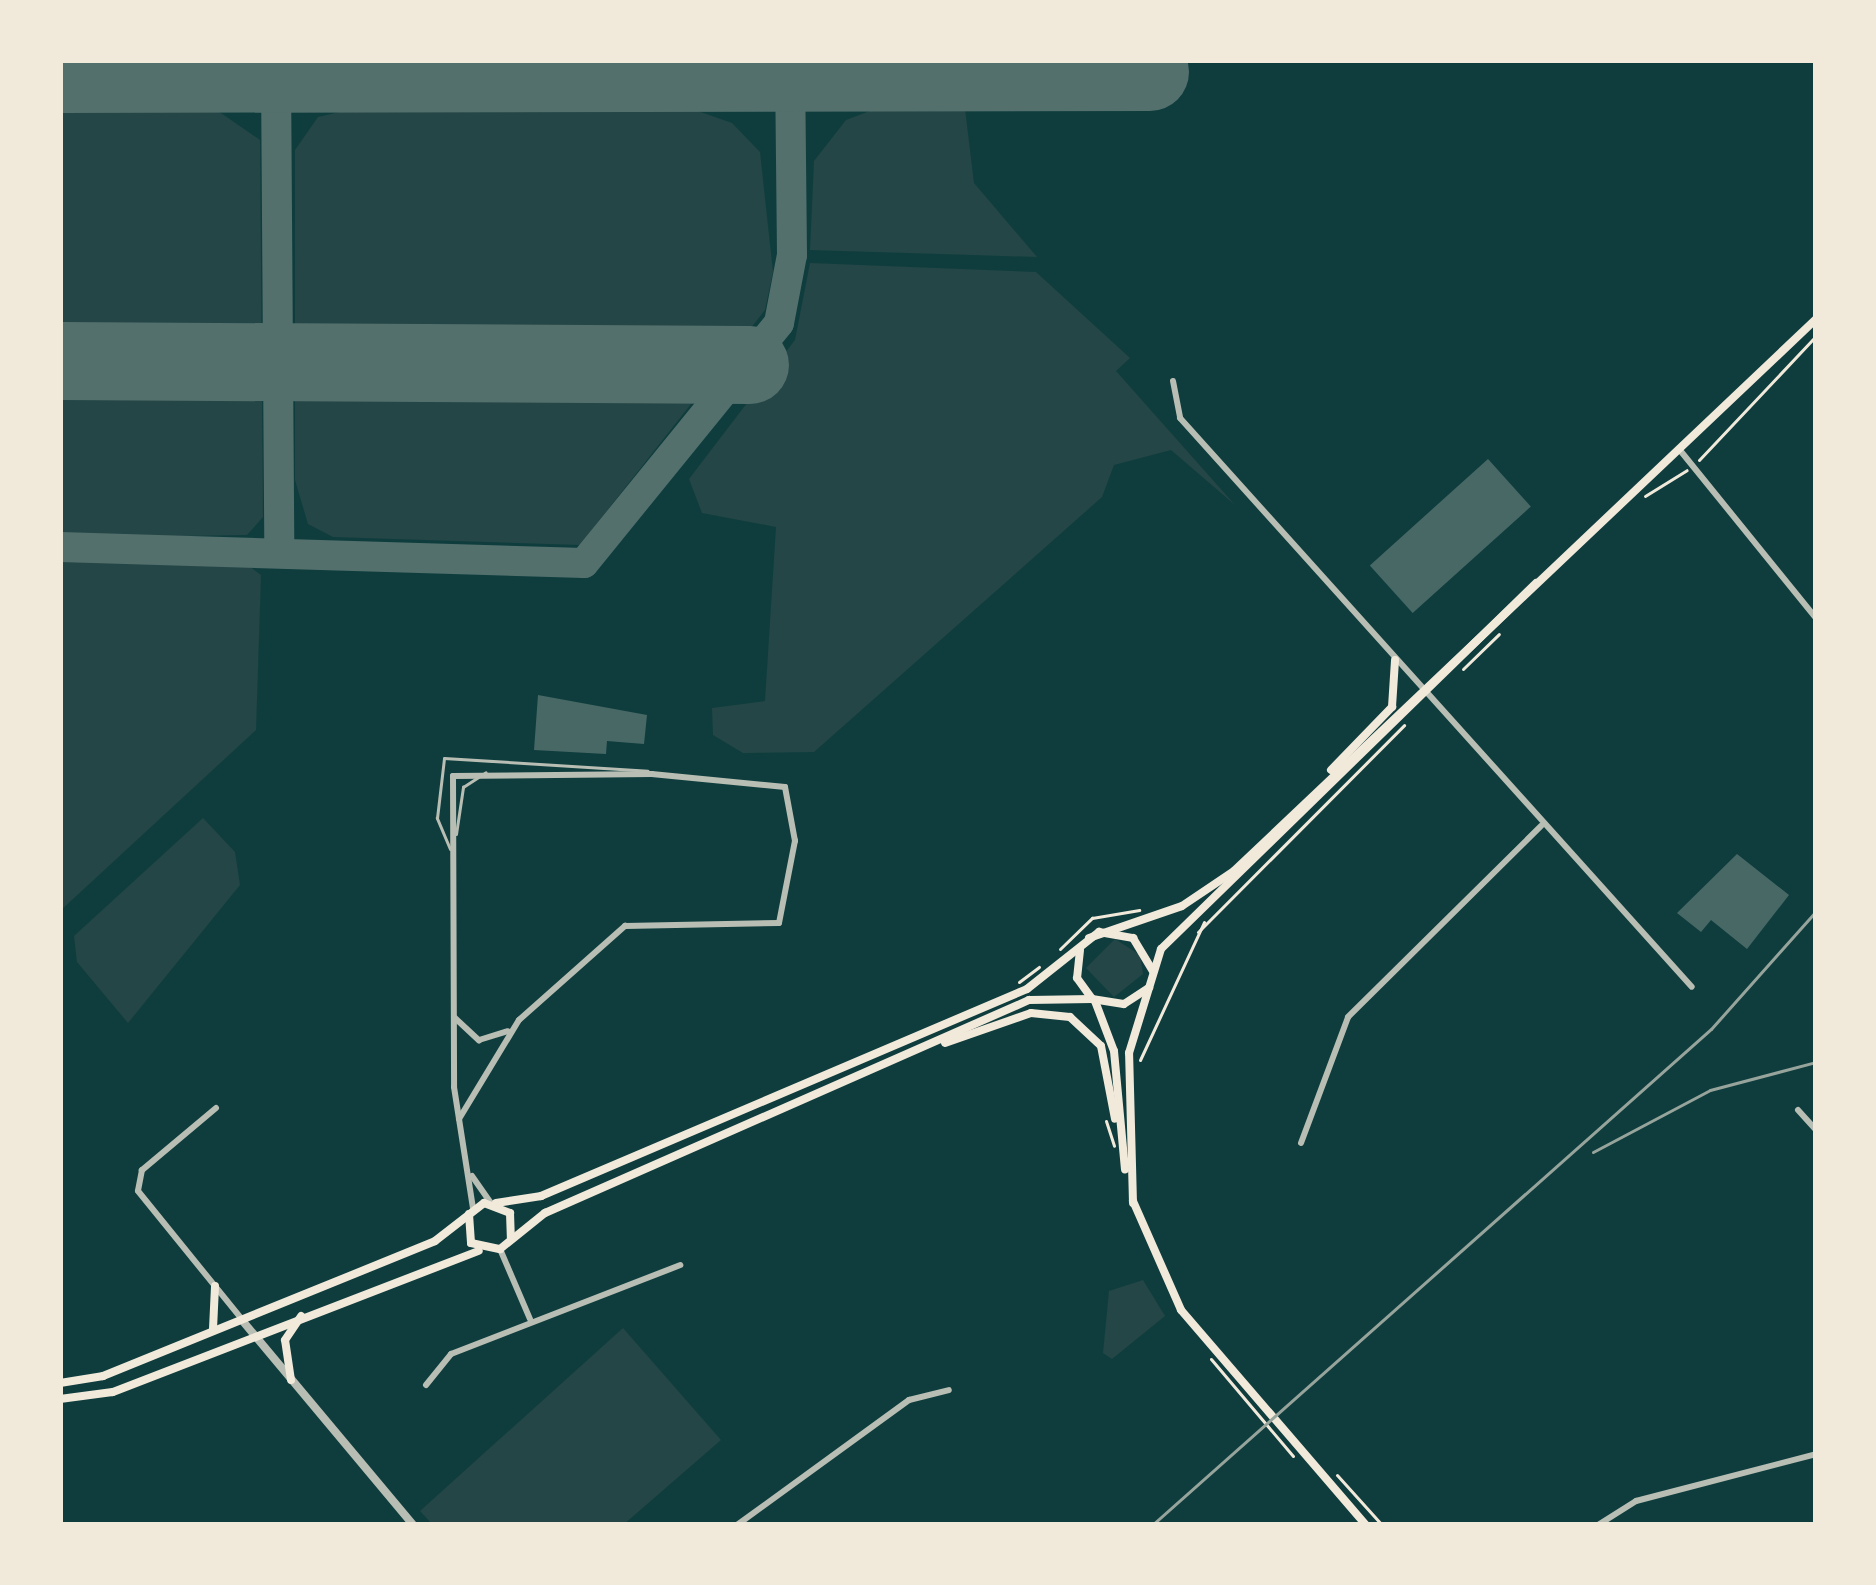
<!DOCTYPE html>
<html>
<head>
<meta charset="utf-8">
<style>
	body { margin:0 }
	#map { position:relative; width:1876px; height:1585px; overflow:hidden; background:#0f3d3e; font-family:"DM Sans",sans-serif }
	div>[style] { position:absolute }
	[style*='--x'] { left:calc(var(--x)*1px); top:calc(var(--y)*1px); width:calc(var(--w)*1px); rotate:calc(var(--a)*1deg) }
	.green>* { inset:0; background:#244646 }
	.taxiway>* { height:30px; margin:-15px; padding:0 15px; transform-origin:15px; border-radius:15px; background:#53706d }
	.runway>* { height:78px; margin:-39px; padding:0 39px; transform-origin:39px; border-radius:39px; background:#53706d }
	.building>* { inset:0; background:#486865; transform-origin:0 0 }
	.path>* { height:3px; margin:-1.5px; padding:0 1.5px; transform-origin:1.5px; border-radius:1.5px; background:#f1e9da }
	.service>* { height:3px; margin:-1.5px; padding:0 1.5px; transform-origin:1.5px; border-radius:1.5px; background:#b8beb3 }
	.minor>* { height:6px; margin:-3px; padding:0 3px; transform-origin:3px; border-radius:3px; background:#b8beb3 }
	.tertiary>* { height:8px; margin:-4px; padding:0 4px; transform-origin:4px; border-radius:4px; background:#b8beb3 }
	.secondary>* { height:8px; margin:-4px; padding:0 4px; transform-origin:4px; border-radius:4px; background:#f1e9da }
	.rail>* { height:3px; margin:-1.5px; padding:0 1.5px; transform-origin:1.5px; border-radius:1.5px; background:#97a49c }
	span { translate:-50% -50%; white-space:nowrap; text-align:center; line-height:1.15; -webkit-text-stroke:9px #f1e9da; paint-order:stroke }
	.frame { position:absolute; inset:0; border:63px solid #f1e9da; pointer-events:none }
</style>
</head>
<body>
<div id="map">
	<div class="green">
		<div style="clip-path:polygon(353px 109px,692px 109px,732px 123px,760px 152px,773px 272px,765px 310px,580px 545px,333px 537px,308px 524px,295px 480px,295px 150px,318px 117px)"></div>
		<div style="clip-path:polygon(875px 109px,965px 109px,974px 183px,1037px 257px,810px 250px,814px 161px,846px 120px)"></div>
		<div style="clip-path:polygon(60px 111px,218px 111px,260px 140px,263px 517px,247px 535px,60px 538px)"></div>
		<div style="clip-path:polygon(810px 263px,1036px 272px,1130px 358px,1116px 371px,1235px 505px,1171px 450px,1114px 465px,1102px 497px,814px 752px,743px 753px,713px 735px,712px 708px,765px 701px,776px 527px,702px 513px,689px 479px,795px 340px)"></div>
		<div style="clip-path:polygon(236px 556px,261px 575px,256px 730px,60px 911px,60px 557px)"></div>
		<div style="clip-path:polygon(203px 818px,235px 852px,240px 885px,128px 1023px,77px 962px,74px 936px)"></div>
		<div style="clip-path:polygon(1115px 939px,1140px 955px,1143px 974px,1114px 997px,1086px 968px)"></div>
		<div style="clip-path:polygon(1143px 1280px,1165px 1316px,1112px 1359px,1103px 1353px,1109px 1291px)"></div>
		<div style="clip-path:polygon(623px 1328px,721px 1440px,623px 1525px,433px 1525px,420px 1511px)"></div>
	</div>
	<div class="taxiway">
		<div style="--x:276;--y:73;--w:473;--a:89.6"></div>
		<div style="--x:60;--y:547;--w:524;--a:1.75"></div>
		<div style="--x:584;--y:563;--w:309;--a:-50.9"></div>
		<div style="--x:779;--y:323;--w:69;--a:-79.2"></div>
		<div style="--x:792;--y:255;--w:182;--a:-90.6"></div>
	</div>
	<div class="runway">
		<div style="--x:60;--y:74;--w:1090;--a:-0.11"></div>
		<div style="--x:60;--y:361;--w:690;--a:0.33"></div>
	</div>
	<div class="building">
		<div style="left:1488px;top:459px;width:64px;height:159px;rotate:48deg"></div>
		<div style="clip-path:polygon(538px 695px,647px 715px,644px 744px,607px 741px,606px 754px,534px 750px)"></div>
		<div style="clip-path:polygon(1737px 854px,1789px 895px,1747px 949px,1711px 920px,1701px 932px,1677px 913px)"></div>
	</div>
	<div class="path">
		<div style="--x:1699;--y:460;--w:170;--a:-46.7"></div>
		<div style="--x:1645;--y:496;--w:49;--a:-31.8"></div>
		<div style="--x:1463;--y:669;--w:50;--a:-44.2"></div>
		<div style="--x:1198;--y:932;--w:292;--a:-45.1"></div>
		<div style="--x:1060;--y:949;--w:45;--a:-44.1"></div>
		<div style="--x:1092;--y:918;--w:48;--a:-9.7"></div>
		<div style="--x:1019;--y:982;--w:25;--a:-37"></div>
		<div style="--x:1140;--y:1060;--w:152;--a:-65.1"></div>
		<div style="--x:1106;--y:1121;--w:26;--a:72"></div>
		<div style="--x:1211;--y:1359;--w:127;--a:49.8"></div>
		<div style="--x:1337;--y:1475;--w:67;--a:48"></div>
	</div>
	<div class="service">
		<div style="--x:456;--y:834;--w:48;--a:-81.5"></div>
		<div style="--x:463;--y:787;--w:27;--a:-33"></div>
		<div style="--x:450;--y:849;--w:34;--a:-113"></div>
		<div style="--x:437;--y:818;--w:60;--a:-83.3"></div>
		<div style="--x:444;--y:758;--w:204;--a:3.6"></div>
	</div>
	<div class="minor">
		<div style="--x:1173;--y:381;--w:38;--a:79"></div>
		<div style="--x:1180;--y:418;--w:765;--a:48.02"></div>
		<div style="--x:1679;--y:449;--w:218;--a:51"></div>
		<div style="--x:455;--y:1018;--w:33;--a:43"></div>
		<div style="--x:479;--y:1040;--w:30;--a:-17"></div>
		<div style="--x:216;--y:1108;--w:97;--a:140"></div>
		<div style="--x:142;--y:1170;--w:21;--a:101"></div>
		<div style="--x:138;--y:1191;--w:164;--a:51"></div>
		<div style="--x:1798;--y:1110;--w:27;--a:48"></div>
		<div style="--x:459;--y:1119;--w:116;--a:-58.8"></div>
		<div style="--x:519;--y:1020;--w:142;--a:-41.6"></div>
		<div style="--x:625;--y:926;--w:154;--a:-1.1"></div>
		<div style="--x:779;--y:923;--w:84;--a:-79"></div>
		<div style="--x:795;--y:841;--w:55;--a:-100.5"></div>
		<div style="--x:785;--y:787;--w:134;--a:-174.4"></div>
		<div style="--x:652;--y:774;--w:199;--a:179.4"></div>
		<div style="--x:453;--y:776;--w:311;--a:89.8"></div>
		<div style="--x:454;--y:1087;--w:122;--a:81.1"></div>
		<div style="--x:1301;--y:1143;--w:134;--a:-69.5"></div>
		<div style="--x:1348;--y:1017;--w:272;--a:-44.7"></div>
		<div style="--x:472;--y:1176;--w:32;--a:55"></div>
		<div style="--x:500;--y:1249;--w:76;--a:66.8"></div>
		<div style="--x:426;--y:1385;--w:40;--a:-51"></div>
		<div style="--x:451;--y:1354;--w:246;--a:-21.2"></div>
		<div style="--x:737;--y:1525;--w:213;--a:-36"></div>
		<div style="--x:909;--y:1400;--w:41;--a:-14"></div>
		<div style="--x:1598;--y:1525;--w:45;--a:-32.3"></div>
		<div style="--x:1636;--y:1501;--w:186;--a:-14.6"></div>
	</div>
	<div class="tertiary">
		<div style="--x:241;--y:1319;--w:268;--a:50.1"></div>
	</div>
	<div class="secondary">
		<div style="--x:1331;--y:770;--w:88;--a:-45.9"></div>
		<div style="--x:1392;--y:707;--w:47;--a:-86.3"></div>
		<div style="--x:1089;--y:938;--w:98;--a:-19"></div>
		<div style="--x:1182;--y:906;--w:63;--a:-33.9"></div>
		<div style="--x:1234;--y:871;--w:802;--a:-43.48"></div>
		<div style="--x:1080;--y:950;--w:28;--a:96"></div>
		<div style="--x:1077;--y:978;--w:26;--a:54"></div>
		<div style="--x:1092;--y:999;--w:32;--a:9"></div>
		<div style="--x:1124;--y:1004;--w:30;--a:-33"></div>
		<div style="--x:1095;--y:1001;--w:53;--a:69.2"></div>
		<div style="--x:1114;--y:1051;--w:119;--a:84.7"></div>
		<div style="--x:945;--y:1043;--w:91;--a:-19.2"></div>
		<div style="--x:1031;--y:1013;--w:39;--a:6"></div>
		<div style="--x:1070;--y:1017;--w:42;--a:43.1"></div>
		<div style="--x:1101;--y:1046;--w:74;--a:79.1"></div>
		<div style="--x:1133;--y:1201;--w:119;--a:66.2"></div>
		<div style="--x:1181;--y:1310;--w:284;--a:49.3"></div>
		<div style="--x:496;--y:1203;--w:46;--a:-8.8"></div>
		<div style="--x:541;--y:1196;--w:528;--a:-23.07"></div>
		<div style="--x:1027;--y:989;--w:92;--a:-38.4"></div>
		<div style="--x:1099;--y:932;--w:35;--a:10"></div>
		<div style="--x:1133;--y:938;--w:39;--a:59"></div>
		<div style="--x:1133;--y:1203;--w:150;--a:-91.5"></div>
		<div style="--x:1129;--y:1053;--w:109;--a:-72.9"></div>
		<div style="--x:1161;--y:949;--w:524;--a:-44.3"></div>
		<div style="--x:469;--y:1214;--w:29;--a:86"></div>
		<div style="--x:471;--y:1243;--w:30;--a:12"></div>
		<div style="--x:500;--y:1249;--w:58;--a:-38.7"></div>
		<div style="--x:545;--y:1213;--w:529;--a:-23.75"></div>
		<div style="--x:1029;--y:1000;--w:63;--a:-0.9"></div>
		<div style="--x:213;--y:1329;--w:43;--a:-87.3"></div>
		<div style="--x:291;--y:1380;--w:40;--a:-98.5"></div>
		<div style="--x:285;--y:1340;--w:29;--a:-56"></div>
		<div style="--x:60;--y:1383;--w:44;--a:-9.2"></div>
		<div style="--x:103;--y:1376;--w:358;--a:-22.1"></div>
		<div style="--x:435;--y:1241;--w:62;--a:-37.8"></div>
		<div style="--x:484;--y:1203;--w:28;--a:21"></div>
		<div style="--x:510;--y:1213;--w:25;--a:88"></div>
		<div style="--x:60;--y:1399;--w:53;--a:-7.5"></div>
		<div style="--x:113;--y:1392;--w:392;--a:-21.1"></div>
	</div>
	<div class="rail">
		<div style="--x:1593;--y:1152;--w:132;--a:-27.9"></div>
		<div style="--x:1710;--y:1090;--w:110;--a:-14.8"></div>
		<div style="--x:1152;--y:1525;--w:747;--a:-41.58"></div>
		<div style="--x:1711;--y:1029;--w:158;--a:-48.3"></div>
	</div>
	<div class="frame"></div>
</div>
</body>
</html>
